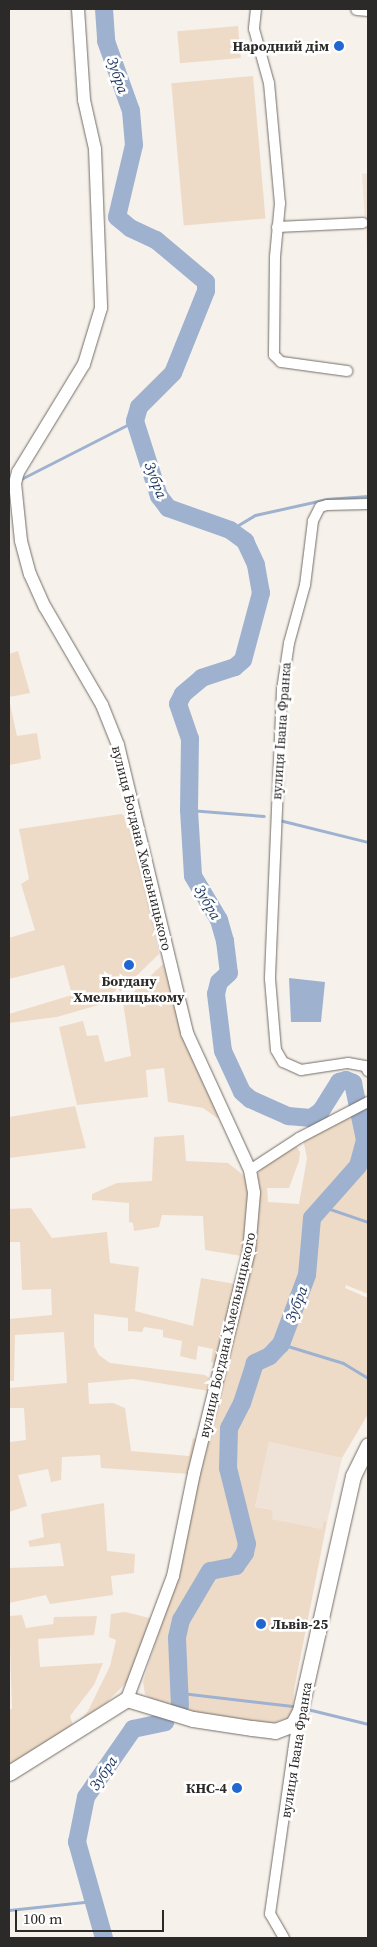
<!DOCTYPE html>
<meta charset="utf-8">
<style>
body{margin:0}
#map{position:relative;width:377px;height:1947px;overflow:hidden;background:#f7f1eb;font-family:"Source Serif 4",serif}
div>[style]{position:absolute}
.built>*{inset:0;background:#efe3d7}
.green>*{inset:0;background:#eedbc7;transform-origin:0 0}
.water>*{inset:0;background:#9eb2d0}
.stream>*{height:3px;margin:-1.5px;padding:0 1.5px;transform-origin:1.5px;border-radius:1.5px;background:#9eb2d0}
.river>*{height:18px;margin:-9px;padding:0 9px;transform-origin:9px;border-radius:9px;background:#9eb2d0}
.roads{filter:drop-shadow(0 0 1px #726d67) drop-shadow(0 0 1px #726d67)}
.minor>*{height:10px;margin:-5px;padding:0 5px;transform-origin:5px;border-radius:5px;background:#fff}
.tertiary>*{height:12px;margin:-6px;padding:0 6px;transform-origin:6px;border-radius:6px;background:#fff}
.secondary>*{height:15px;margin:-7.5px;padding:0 7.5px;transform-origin:7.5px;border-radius:7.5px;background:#fff}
.dots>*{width:14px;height:14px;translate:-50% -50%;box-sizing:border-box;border:2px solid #fff;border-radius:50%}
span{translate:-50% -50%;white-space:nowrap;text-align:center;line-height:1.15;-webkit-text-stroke:5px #fff;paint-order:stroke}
.poi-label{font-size:14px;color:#2c2a28;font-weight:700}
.right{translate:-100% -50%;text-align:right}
.left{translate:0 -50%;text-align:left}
.street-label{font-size:14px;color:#2c2a28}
.water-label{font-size:15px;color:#1b345d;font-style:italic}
.frame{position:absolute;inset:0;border:10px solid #2c2a28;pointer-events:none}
.scale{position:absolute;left:15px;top:1910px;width:149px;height:22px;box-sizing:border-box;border:2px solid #2c2a28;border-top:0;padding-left:6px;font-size:15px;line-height:18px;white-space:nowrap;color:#2c2a28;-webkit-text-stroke:4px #fff;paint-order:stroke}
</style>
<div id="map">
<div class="built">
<i style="clip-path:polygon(368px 173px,368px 267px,362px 174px)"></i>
<i style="clip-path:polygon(269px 1442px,342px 1458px,327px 1522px,323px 1521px,322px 1529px,271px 1519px,273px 1510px,255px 1507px)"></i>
</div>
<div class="green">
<i style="left:238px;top:26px;width:32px;height:61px;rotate:85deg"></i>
<i style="left:253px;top:76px;width:143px;height:82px;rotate:85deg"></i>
<i style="clip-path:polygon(18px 651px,30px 693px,9px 697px,9px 654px)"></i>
<i style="clip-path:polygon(9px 699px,17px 736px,37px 733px,41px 759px,9px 765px)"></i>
<i style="clip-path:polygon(121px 814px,132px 820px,159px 954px,120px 992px,118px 988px,102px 1004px,57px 1017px,9px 1023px,9px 1014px,72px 995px,64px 965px,9px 979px,9px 938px,35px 930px,21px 884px,29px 879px,19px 829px)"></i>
<i style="clip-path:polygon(163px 964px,220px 1115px,217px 1118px,203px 1108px,168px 1102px,164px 1068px,146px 1070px,148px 1097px,77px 1105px,59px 1027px,83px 1021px,87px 1036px,98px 1035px,105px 1062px,131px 1056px,123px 1002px)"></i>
<i style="clip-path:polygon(368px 1104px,368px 1294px,346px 1285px,345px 1288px,368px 1298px,368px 1414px,342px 1458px,269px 1442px,255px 1507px,273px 1510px,272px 1519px,322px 1529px,323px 1521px,327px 1522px,294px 1690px,293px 1712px,287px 1718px,270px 1724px,206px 1716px,151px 1699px,145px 1694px,143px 1682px,172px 1591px,255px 1250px,256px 1177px,261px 1169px,292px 1146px,296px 1146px,300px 1152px,299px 1161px,289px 1188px,267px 1188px,268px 1202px,299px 1204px,307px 1158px,303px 1139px)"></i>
<i style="clip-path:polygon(75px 1106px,86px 1148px,9px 1158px,9px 1117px)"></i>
<i style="clip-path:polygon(184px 1135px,186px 1161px,228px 1163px,246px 1177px,249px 1188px,242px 1256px,205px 1250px,203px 1216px,162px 1215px,159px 1227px,134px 1231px,133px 1223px,129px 1222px,129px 1203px,92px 1200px,92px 1194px,117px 1183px,152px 1181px,154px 1137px)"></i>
<i style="clip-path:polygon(31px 1208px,52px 1238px,107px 1232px,110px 1263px,139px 1267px,135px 1311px,193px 1326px,201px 1278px,235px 1284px,217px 1363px,211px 1362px,213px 1349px,198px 1346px,196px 1360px,180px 1356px,182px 1341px,163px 1337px,163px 1330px,144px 1327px,142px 1332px,128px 1331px,128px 1318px,94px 1314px,94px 1346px,99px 1355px,110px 1363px,205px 1375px,211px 1379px,209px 1391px,133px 1379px,88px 1383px,89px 1404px,113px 1403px,125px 1408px,131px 1451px,189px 1456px,193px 1438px,197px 1439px,189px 1474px,101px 1468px,100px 1455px,62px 1457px,61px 1480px,51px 1482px,48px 1469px,18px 1475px,27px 1506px,9px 1512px,9px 1442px,26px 1440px,24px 1408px,9px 1408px,9px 1388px,67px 1383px,64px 1332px,15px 1335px,14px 1381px,9px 1381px,9px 1319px,52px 1315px,51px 1289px,22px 1290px,20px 1242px,9px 1242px,9px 1209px)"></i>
<i style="clip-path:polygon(104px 1503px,107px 1551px,135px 1554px,134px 1573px,111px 1576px,113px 1595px,50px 1604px,46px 1595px,9px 1603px,9px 1568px,64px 1566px,60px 1543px,30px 1547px,28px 1541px,44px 1537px,41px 1514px)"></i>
<i style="clip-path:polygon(125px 1612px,154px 1619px,132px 1677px,106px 1703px,80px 1720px,88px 1711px,110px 1666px,116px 1640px,109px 1637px,111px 1614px)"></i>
<i style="clip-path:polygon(22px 1615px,26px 1628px,53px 1624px,54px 1617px,97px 1616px,94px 1635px,38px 1639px,40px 1667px,103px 1663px,94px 1685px,70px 1716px,73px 1725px,9px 1767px,9px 1709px,12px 1709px,9px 1616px)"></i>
</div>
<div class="water">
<i style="clip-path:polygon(289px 978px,325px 982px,321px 1022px,291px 1022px)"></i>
</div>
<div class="stream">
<i style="left:19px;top:480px;width:130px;rotate:-27deg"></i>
<i style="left:230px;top:530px;width:29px;rotate:-31deg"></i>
<i style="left:255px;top:515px;width:74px;rotate:-12.5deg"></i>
<i style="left:327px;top:499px;width:41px;rotate:-4.2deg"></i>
<i style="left:189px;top:810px;width:75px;rotate:4.6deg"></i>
<i style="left:279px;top:820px;width:92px;rotate:13.9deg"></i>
<i style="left:321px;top:1206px;width:50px;rotate:18.8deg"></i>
<i style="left:281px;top:1344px;width:65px;rotate:17deg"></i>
<i style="left:343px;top:1363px;width:29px;rotate:31deg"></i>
<i style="left:181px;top:1693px;width:112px;rotate:6.7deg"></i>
<i style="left:307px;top:1709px;width:63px;rotate:13.8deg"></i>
<i style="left:9px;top:1910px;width:85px;rotate:-6deg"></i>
</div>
<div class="river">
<i style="left:104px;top:9px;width:32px;rotate:86deg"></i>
<i style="left:106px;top:41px;width:74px;rotate:70.3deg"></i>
<i style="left:131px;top:111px;width:34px;rotate:85deg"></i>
<i style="left:134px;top:145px;width:74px;rotate:103.3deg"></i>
<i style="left:117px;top:217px;width:17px;rotate:40deg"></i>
<i style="left:130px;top:228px;width:29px;rotate:25deg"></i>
<i style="left:156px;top:240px;width:65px;rotate:40deg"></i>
<i style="left:206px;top:282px;width:9px;rotate:90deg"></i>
<i style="left:206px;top:291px;width:88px;rotate:111.9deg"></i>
<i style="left:173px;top:373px;width:48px;rotate:135deg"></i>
<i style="left:139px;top:407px;width:15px;rotate:106deg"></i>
<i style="left:135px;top:421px;width:79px;rotate:72.3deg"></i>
<i style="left:159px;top:496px;width:15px;rotate:53deg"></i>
<i style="left:168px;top:508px;width:66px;rotate:19.5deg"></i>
<i style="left:230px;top:530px;width:19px;rotate:36deg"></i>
<i style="left:245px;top:541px;width:26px;rotate:65deg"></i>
<i style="left:256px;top:565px;width:28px;rotate:80deg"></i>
<i style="left:261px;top:593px;width:69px;rotate:105deg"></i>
<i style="left:243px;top:660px;width:11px;rotate:139deg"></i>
<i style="left:235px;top:667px;width:35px;rotate:162deg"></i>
<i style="left:202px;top:678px;width:25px;rotate:140deg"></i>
<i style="left:183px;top:694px;width:11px;rotate:117deg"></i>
<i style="left:178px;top:704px;width:37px;rotate:71deg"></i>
<i style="left:190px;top:739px;width:71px;rotate:90.8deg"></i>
<i style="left:189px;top:810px;width:66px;rotate:86.5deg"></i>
<i style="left:193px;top:876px;width:51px;rotate:59.4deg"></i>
<i style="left:219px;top:920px;width:22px;rotate:74deg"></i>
<i style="left:225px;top:941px;width:32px;rotate:83deg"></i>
<i style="left:229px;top:973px;width:13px;rotate:138deg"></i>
<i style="left:219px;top:982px;width:12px;rotate:104deg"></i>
<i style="left:216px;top:994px;width:57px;rotate:83deg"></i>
<i style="left:223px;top:1051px;width:45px;rotate:65.1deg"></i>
<i style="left:242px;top:1092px;width:11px;rotate:41deg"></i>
<i style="left:250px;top:1099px;width:42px;rotate:24.1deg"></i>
<i style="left:288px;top:1116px;width:23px;rotate:5deg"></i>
<i style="left:311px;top:1118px;width:12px;rotate:-35deg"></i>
<i style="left:321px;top:1111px;width:34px;rotate:-58deg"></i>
<i style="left:339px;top:1082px;width:7px;rotate:-16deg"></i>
<i style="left:346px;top:1080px;width:8px;rotate:23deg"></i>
<i style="left:353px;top:1083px;width:58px;rotate:78.1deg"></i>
<i style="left:365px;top:1140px;width:27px;rotate:105deg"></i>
<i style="left:358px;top:1166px;width:69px;rotate:131.5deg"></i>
<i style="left:312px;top:1218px;width:57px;rotate:95deg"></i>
<i style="left:307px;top:1275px;width:74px;rotate:110.6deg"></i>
<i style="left:281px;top:1344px;width:16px;rotate:133deg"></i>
<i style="left:270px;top:1356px;width:17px;rotate:155deg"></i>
<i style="left:255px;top:1363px;width:42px;rotate:108deg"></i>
<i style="left:242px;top:1403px;width:28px;rotate:117deg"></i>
<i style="left:229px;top:1428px;width:40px;rotate:91.4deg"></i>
<i style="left:228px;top:1468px;width:78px;rotate:76deg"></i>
<i style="left:247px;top:1544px;width:9px;rotate:103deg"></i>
<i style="left:245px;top:1553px;width:16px;rotate:125deg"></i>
<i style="left:236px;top:1566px;width:26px;rotate:169deg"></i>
<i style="left:210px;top:1571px;width:57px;rotate:120.6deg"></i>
<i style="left:181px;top:1620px;width:18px;rotate:103deg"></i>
<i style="left:177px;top:1638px;width:68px;rotate:87.5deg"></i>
<i style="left:104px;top:1938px;width:100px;rotate:-105.7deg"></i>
<i style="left:77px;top:1842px;width:46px;rotate:-78.7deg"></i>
<i style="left:86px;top:1797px;width:83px;rotate:-55.3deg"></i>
<i style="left:133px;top:1729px;width:33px;rotate:-12deg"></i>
</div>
<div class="roads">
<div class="minor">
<i style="left:256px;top:9px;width:20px;rotate:96deg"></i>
<i style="left:254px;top:29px;width:56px;rotate:74.5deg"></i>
<i style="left:269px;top:83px;width:121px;rotate:84.8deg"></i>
<i style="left:280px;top:203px;width:54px;rotate:95.3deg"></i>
<i style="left:275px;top:257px;width:98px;rotate:90.6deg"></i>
<i style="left:274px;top:355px;width:10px;rotate:45deg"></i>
<i style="left:281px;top:362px;width:67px;rotate:7.8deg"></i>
<i style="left:277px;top:227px;width:86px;rotate:-2.7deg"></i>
<i style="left:368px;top:504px;width:41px;rotate:178.6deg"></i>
<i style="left:327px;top:505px;width:7px;rotate:164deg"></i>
<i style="left:320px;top:507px;width:16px;rotate:117deg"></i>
<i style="left:313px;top:521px;width:64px;rotate:97.1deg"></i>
<i style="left:305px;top:585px;width:60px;rotate:105.4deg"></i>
<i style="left:289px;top:643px;width:48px;rotate:98.5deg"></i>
<i style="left:282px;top:690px;width:289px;rotate:92.4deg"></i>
<i style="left:270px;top:979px;width:71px;rotate:85.2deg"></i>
<i style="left:276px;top:1050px;width:14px;rotate:60deg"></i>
<i style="left:283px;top:1062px;width:20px;rotate:24deg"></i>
<i style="left:301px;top:1070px;width:48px;rotate:-8.5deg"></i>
<i style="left:348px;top:1063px;width:17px;rotate:10deg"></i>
<i style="left:365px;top:1066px;width:6px;rotate:59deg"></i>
<i style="left:250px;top:1170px;width:59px;rotate:-33.1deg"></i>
<i style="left:299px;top:1138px;width:78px;rotate:-27.6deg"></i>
<i style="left:284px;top:1938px;width:28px;rotate:-120deg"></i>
<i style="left:270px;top:1914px;width:199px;rotate:-81.9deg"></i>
</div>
<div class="tertiary">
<i style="left:78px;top:9px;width:91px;rotate:86.2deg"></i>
<i style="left:84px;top:100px;width:50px;rotate:77.3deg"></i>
<i style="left:95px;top:149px;width:159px;rotate:87.8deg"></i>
<i style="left:101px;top:308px;width:59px;rotate:106.9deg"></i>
<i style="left:84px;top:364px;width:127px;rotate:121.4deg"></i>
<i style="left:18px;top:472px;width:11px;rotate:105deg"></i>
<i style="left:15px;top:483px;width:58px;rotate:84.1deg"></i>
<i style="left:21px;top:541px;width:34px;rotate:75deg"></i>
<i style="left:30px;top:574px;width:36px;rotate:66deg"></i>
<i style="left:45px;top:607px;width:113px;rotate:59.8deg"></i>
<i style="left:102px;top:705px;width:43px;rotate:68.2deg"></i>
<i style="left:118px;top:745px;width:296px;rotate:76.5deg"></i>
<i style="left:187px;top:1033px;width:151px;rotate:65.3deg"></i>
<i style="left:250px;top:1170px;width:23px;rotate:80deg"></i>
<i style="left:254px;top:1193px;width:58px;rotate:94.9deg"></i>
<i style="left:249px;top:1251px;width:229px;rotate:103.9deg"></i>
<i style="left:194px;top:1473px;width:105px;rotate:101.5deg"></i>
<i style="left:173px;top:1576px;width:131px;rotate:110.5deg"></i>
<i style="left:357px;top:9px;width:11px;rotate:5deg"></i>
</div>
<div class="secondary">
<i style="left:9px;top:1773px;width:139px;rotate:-32.1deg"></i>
<i style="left:127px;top:1699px;width:69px;rotate:16.9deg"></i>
<i style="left:193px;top:1719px;width:60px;rotate:8.7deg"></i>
<i style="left:252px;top:1728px;width:23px;rotate:7deg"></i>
<i style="left:275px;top:1731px;width:19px;rotate:-21deg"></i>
<i style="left:293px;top:1724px;width:15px;rotate:-62deg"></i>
<i style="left:300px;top:1711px;width:241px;rotate:-77.3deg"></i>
<i style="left:353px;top:1476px;width:34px;rotate:-64deg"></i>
</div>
</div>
<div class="dots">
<i style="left:339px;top:46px;background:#2067d2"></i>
<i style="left:129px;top:965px;background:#2067d2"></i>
<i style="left:261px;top:1624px;background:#2067d2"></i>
<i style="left:237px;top:1788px;background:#2067d2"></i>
</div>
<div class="poi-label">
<span class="right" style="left:329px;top:46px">Народний дім</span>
<span style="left:129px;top:989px">Богдану<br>Хмельницькому</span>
<span class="left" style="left:271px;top:1624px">Львів-25</span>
<span class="right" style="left:227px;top:1788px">КНС-4</span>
</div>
<div class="street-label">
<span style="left:281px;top:731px;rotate:-86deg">вулиця Івана Франка</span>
<span style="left:142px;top:848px;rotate:76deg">вулиця Богдана Хмельницького</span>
<span style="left:227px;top:1335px;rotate:-77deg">вулиця Богдана Хмельницького</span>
<span style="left:296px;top:1750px;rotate:-81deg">вулиця Івана Франка</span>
</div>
<div class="water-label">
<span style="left:118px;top:75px;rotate:71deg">Зубра</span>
<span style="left:156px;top:480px;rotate:69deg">Зубра</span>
<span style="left:208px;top:902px;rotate:60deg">Зубра</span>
<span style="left:296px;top:1304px;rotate:-69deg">Зубра</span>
<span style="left:103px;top:1773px;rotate:-56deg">Зубра</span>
</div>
<div class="frame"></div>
<div class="scale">100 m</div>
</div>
